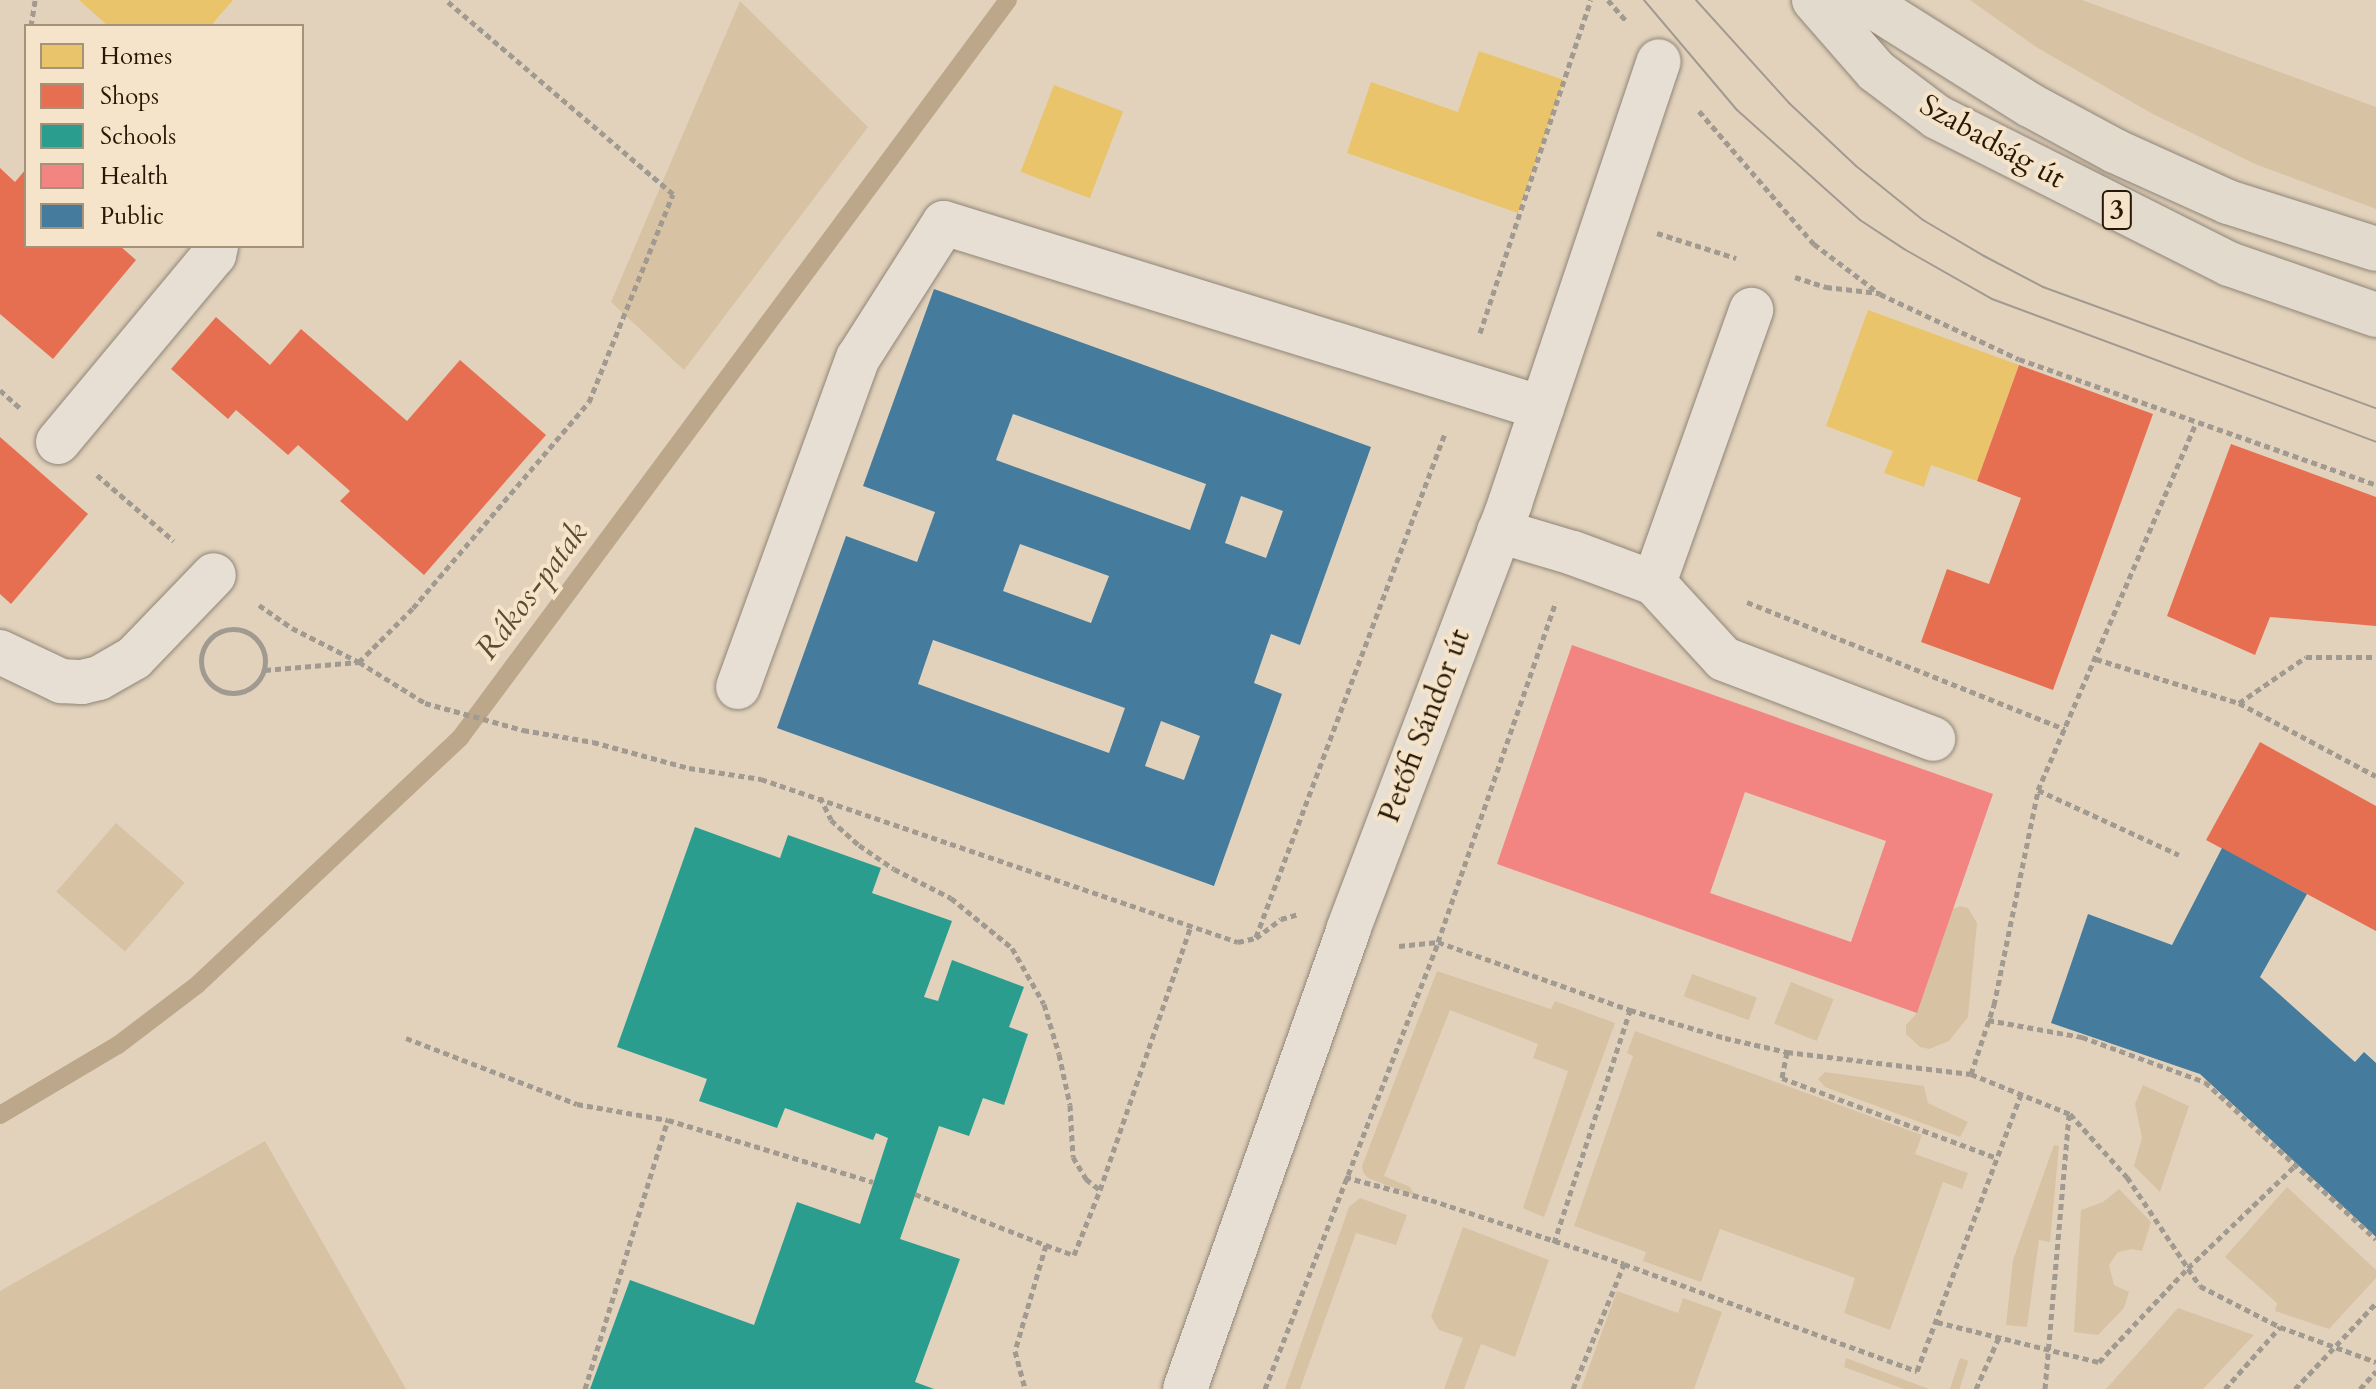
<!DOCTYPE html>
<meta charset="utf-8">
<style>
body{margin:0}
#map{position:relative;width:2376px;height:1389px;overflow:hidden;background:#e2d2bc;font-family:Cardo,serif}
div>[style]{position:absolute}
.green>*{inset:0;background:#d8c2a4;transform-origin:0 0}
.homes>*{inset:0;background:#e9c46a;transform-origin:0 0}
.shops>*{inset:0;background:#e76f51}
.schools>*{inset:0;background:#2a9d8f}
.health>*{inset:0;background:#f28482}
.public>*{inset:0;background:#457b9d}
.stream>*{height:18px;margin:-9px;padding:0 9px;transform-origin:9px;border-radius:9px;background:#bca78a}
.path>*{height:5px;margin-top:-2.5px;transform-origin:0;background:repeating-linear-gradient(90deg,#a19a90 0 6px,transparent 0 10px)}
.path>.ring{margin:-2.5px;padding:0;box-sizing:content-box;background:none;border:5px solid #a19a90;border-radius:50%}
.roads{filter:drop-shadow(0 0 2px #908576) drop-shadow(0 0 2px #908576)}
.minor>*{height:44px;margin:-22px;padding:0 22px;transform-origin:22px;border-radius:22px;background:#e7dfd4}
.major>*{height:44px;margin:-22px;padding:0 22px;transform-origin:22px;border-radius:22px;background:#e2dacd}
.tram>*{height:2px;margin:-1px;padding:0 1px;transform-origin:1px;border-radius:1px;background:#a19a90}
span{translate:-50% -50%;white-space:nowrap;text-align:center;line-height:1.15;-webkit-text-stroke:8px #f6e4ca;paint-order:stroke}
.shield-label span{padding:2px 6px;background:#f6e4ca;border:2px solid;border-radius:6px;-webkit-text-stroke-width:0}
.shield-label{font-size:28px;color:#271905;font-weight:700}
.street-label{font-size:30px;color:#271905}
.water-label{font-size:32px;color:#5c4b31;font-style:italic}
.legend{position:absolute;left:24px;top:24px;width:280px;height:224px;box-sizing:border-box;background:#f6e4ca;border:2px solid #a3937b;margin:0;padding:10px 14px;list-style:none;font-size:24px;color:#271905}
.legend li{display:flex;align-items:center;gap:16px;height:40px}
.legend b{width:40px;border:2px solid #a3937b}
</style>
<div id="map">
<div class="green">
<i style="clip-path:polygon(1970px 0,2082px 0,2376px 107px,2376px 209px,2255px 164px,2151px 113px,2036px 47px)"></i>
<i style="clip-path:polygon(740px 1px,868px 127px,684px 370px,611px 302px)"></i>
<i style="left:116px;top:823px;width:91px;height:91px;rotate:41deg"></i>
<i style="clip-path:polygon(1960px 906px,1968px 908px,1977px 923px,1968px 1017px,1949px 1041px,1929px 1049px,1920px 1047px,1906px 1034px,1906px 1025px,1917px 1013px,1953px 909px)"></i>
<i style="clip-path:polygon(1437px 971px,1551px 1009px,1555px 1001px,1615px 1023px,1544px 1217px,1523px 1208px,1568px 1071px,1533px 1058px,1538px 1044px,1450px 1010px,1384px 1176px,1410px 1187px,1415px 1196px,1368px 1178px,1363px 1172px,1362px 1166px)"></i>
<i style="left:1692px;top:974px;width:69px;height:24px;rotate:20deg"></i>
<i style="left:1791px;top:982px;width:46px;height:45px;rotate:22deg"></i>
<i style="clip-path:polygon(1635px 1031px,1922px 1135px,1915px 1154px,1968px 1173px,1962px 1189px,1943px 1182px,1890px 1330px,1844px 1313px,1855px 1278px,1720px 1229px,1701px 1282px,1643px 1261px,1646px 1252px,1574px 1226px,1633px 1056px,1627px 1053px)"></i>
<i style="clip-path:polygon(1825px 1072px,1924px 1086px,1928px 1103px,1968px 1122px,1960px 1137px,1825px 1087px,1818px 1079px)"></i>
<i style="clip-path:polygon(2143px 1085px,2189px 1106px,2160px 1192px,2134px 1166px,2142px 1138px,2135px 1104px)"></i>
<i style="clip-path:polygon(265px 1141px,406px 1389px,0 1389px,0 1291px)"></i>
<i style="clip-path:polygon(2054px 1145px,2059px 1146px,2050px 1242px,2039px 1240px,2027px 1327px,2006px 1325px,2013px 1260px)"></i>
<i style="clip-path:polygon(2287px 1187px,2376px 1270px,2376px 1278px,2329px 1329px,2275px 1311px,2277px 1303px,2225px 1257px)"></i>
<i style="clip-path:polygon(2119px 1189px,2151px 1222px,2142px 1251px,2132px 1249px,2118px 1252px,2109px 1265px,2114px 1285px,2129px 1292px,2124px 1308px,2098px 1335px,2074px 1332px,2081px 1210px,2103px 1202px)"></i>
<i style="clip-path:polygon(1360px 1198px,1407px 1215px,1396px 1245px,1356px 1233px,1300px 1389px,1285px 1389px,1349px 1207px)"></i>
<i style="clip-path:polygon(1463px 1227px,1549px 1260px,1515px 1357px,1481px 1344px,1464px 1389px,1444px 1389px,1463px 1338px,1439px 1330px,1431px 1317px)"></i>
<i style="clip-path:polygon(1617px 1291px,1678px 1313px,1683px 1298px,1722px 1312px,1694px 1389px,1581px 1389px)"></i>
<i style="clip-path:polygon(2178px 1308px,2254px 1335px,2203px 1389px,2106px 1389px)"></i>
<i style="clip-path:polygon(1846px 1358px,1929px 1389px,1904px 1389px,1844px 1367px)"></i>
<i style="left:1960px;top:1358px;width:9px;height:33px;rotate:18deg"></i>
</div>
<div class="homes">
<i style="clip-path:polygon(79px 0,233px 0,213px 23px,217px 26px,108px 26px)"></i>
<i style="clip-path:polygon(1479px 51px,1564px 80px,1518px 213px,1347px 153px,1371px 82px,1458px 112px)"></i>
<i style="left:1054px;top:85px;width:74px;height:93px;rotate:21deg"></i>
<i style="clip-path:polygon(1868px 310px,2019px 365px,1977px 481px,1931px 465px,1924px 487px,1884px 473px,1893px 451px,1826px 426px)"></i>
</div>
<div class="shops">
<i style="clip-path:polygon(0 168px,15px 182px,26px 169px,26px 246px,120px 246px,136px 260px,53px 359px,0 314px)"></i>
<i style="clip-path:polygon(216px 317px,270px 365px,301px 329px,407px 421px,460px 360px,546px 435px,424px 575px,340px 501px,350px 491px,298px 445px,288px 455px,236px 410px,228px 419px,171px 369px)"></i>
<i style="clip-path:polygon(2019px 365px,2153px 414px,2053px 690px,1921px 642px,1947px 569px,1989px 584px,2021px 498px,1977px 481px)"></i>
<i style="clip-path:polygon(0 437px,88px 514px,11px 604px,0 594px)"></i>
<i style="clip-path:polygon(2231px 444px,2376px 497px,2376px 626px,2270px 617px,2255px 655px,2167px 616px)"></i>
<i style="clip-path:polygon(2260px 742px,2376px 806px,2376px 931px,2206px 840px)"></i>
</div>
<div class="schools">
<i style="clip-path:polygon(695px 827px,780px 858px,788px 835px,881px 868px,872px 893px,952px 921px,924px 997px,938px 1001px,952px 960px,1024px 987px,1009px 1027px,1028px 1034px,1004px 1105px,983px 1098px,969px 1136px,939px 1126px,900px 1239px,960px 1259px,915px 1382px,934px 1389px,590px 1389px,630px 1280px,754px 1325px,797px 1202px,860px 1224px,888px 1138px,876px 1133px,873px 1140px,785px 1108px,777px 1128px,699px 1101px,707px 1079px,617px 1047px)"></i>
</div>
<div class="health">
<i style="clip-path:polygon(evenodd,1572px 645px,1993px 794px,1917px 1013px,1497px 864px,1572px 645px,1745px 792px,1886px 841px,1851px 942px,1710px 893px,1745px 792px)"></i>
</div>
<div class="public">
<i style="clip-path:polygon(evenodd,934px 289px,1371px 447px,1300px 645px,1271px 634px,1254px 683px,1282px 694px,1214px 886px,777px 728px,846px 536px,917px 562px,935px 512px,863px 486px,934px 289px,1013px 414px,1206px 484px,1190px 530px,996px 460px,1013px 414px,934px 289px,1241px 496px,1283px 511px,1266px 558px,1225px 543px,1241px 496px,934px 289px,1020px 544px,1109px 576px,1091px 623px,1003px 591px,1020px 544px,934px 289px,933px 640px,1125px 708px,1109px 753px,918px 684px,933px 640px,934px 289px,1161px 721px,1200px 736px,1184px 780px,1145px 766px,1161px 721px)"></i>
<i style="clip-path:polygon(2222px 848px,2307px 894px,2260px 977px,2355px 1062px,2364px 1052px,2376px 1063px,2376px 1237px,2200px 1074px,2051px 1023px,2088px 914px,2172px 945px)"></i>
</div>
<div class="stream">
<i style="left:0;top:1115px;width:137px;rotate:-30.7deg"></i>
<i style="left:118px;top:1045px;width:99px;rotate:-37.2deg"></i>
<i style="left:197px;top:985px;width:361px;rotate:-43.2deg"></i>
<i style="left:460px;top:738px;width:919px;rotate:-53.4deg"></i>
</div>
<div class="path">
<i style="left:1608px;top:0;width:29px;rotate:49deg"></i>
<i style="left:31px;top:26px;width:26px;rotate:-81deg"></i>
<i style="left:1699px;top:111px;width:176px;rotate:49.2deg"></i>
<i style="left:1814px;top:244px;width:83px;rotate:37.1deg"></i>
<i style="left:1880px;top:294px;width:153px;rotate:25.1deg"></i>
<i style="left:2019px;top:359px;width:379px;rotate:19.4deg"></i>
<i style="left:1657px;top:233px;width:83px;rotate:17.6deg"></i>
<i style="left:1795px;top:277px;width:33px;rotate:18deg"></i>
<i style="left:1826px;top:287px;width:53px;rotate:6.5deg"></i>
<i style="left:1480px;top:333px;width:351px;rotate:-71.6deg"></i>
<i style="left:0;top:390px;width:27px;rotate:42deg"></i>
<i style="left:97px;top:475px;width:101px;rotate:40.6deg"></i>
<i style="left:1747px;top:602px;width:342px;rotate:21.8deg"></i>
<i style="left:259px;top:605px;width:40px;rotate:34.9deg"></i>
<i style="left:292px;top:628px;width:75px;rotate:26.9deg"></i>
<i style="left:359px;top:662px;width:78px;rotate:31.8deg"></i>
<i style="left:425px;top:703px;width:102px;rotate:15.4deg"></i>
<i style="left:523px;top:730px;width:71px;rotate:9.7deg"></i>
<i style="left:593px;top:742px;width:99px;rotate:15.2deg"></i>
<i style="left:689px;top:768px;width:73px;rotate:8.7deg"></i>
<i style="left:761px;top:779px;width:504px;rotate:18.87deg"></i>
<i style="left:1238px;top:942px;width:18px;rotate:-13deg"></i>
<i style="left:1256px;top:938px;width:31px;rotate:-37deg"></i>
<i style="left:1281px;top:919px;width:18px;rotate:-16deg"></i>
<i class="ring" style="left:201px;top:629px;width:59px;height:59px"></i>
<i style="left:2096px;top:659px;width:150px;rotate:17.1deg"></i>
<i style="left:2239px;top:703px;width:81px;rotate:-34.5deg"></i>
<i style="left:2306px;top:657px;width:70px"></i>
<i style="left:265px;top:670px;width:94px;rotate:-4.9deg"></i>
<i style="left:359px;top:662px;width:76px;rotate:-45deg"></i>
<i style="left:413px;top:608px;width:271px;rotate:-49.5deg"></i>
<i style="left:589px;top:402px;width:224px;rotate:-68deg"></i>
<i style="left:673px;top:194px;width:299px;rotate:-139.5deg"></i>
<i style="left:2239px;top:703px;width:155px;rotate:28.1deg"></i>
<i style="left:2038px;top:790px;width:155px;rotate:24.7deg"></i>
<i style="left:820px;top:797px;width:25px;rotate:64deg"></i>
<i style="left:831px;top:820px;width:38px;rotate:42deg"></i>
<i style="left:859px;top:845px;width:42px;rotate:34.4deg"></i>
<i style="left:894px;top:869px;width:64px;rotate:27deg"></i>
<i style="left:951px;top:898px;width:79px;rotate:39.3deg"></i>
<i style="left:1012px;top:948px;width:64px;rotate:60.3deg"></i>
<i style="left:1044px;top:1004px;width:52px;rotate:73.3deg"></i>
<i style="left:1059px;top:1054px;width:52px;rotate:77.8deg"></i>
<i style="left:1070px;top:1105px;width:52px;rotate:86.7deg"></i>
<i style="left:1073px;top:1157px;width:26px;rotate:59deg"></i>
<i style="left:1086px;top:1179px;width:18px;rotate:38deg"></i>
<i style="left:1256px;top:937px;width:538px;rotate:-69.44deg"></i>
<i style="left:1399px;top:946px;width:39px;rotate:-6deg"></i>
<i style="left:1438px;top:942px;width:204px;rotate:19.5deg"></i>
<i style="left:1630px;top:1010px;width:99px;rotate:16.4deg"></i>
<i style="left:1725px;top:1038px;width:64px;rotate:12.7deg"></i>
<i style="left:1787px;top:1052px;width:185px;rotate:6.8deg"></i>
<i style="left:1971px;top:1074px;width:107px;rotate:22deg"></i>
<i style="left:2070px;top:1114px;width:85px;rotate:47.9deg"></i>
<i style="left:2127px;top:1177px;width:131px;rotate:56.2deg"></i>
<i style="left:2200px;top:1286px;width:90px;rotate:27.1deg"></i>
<i style="left:2280px;top:1327px;width:102px;rotate:20deg"></i>
<i style="left:1988px;top:1020px;width:96px;rotate:10.3deg"></i>
<i style="left:2082px;top:1037px;width:131px;rotate:20.1deg"></i>
<i style="left:2205px;top:1082px;width:232px;rotate:42.6deg"></i>
<i style="left:406px;top:1038px;width:183px;rotate:21.1deg"></i>
<i style="left:577px;top:1104px;width:92px;rotate:10deg"></i>
<i style="left:1787px;top:1052px;width:26px;rotate:101deg"></i>
<i style="left:1782px;top:1078px;width:229px;rotate:20.4deg"></i>
<i style="left:1971px;top:1074px;width:73px;rotate:-71.6deg"></i>
<i style="left:1994px;top:1005px;width:219px;rotate:-78.4deg"></i>
<i style="left:2038px;top:790px;width:399px;rotate:-66.7deg"></i>
<i style="left:1345px;top:1177px;width:89px;rotate:15deg"></i>
<i style="left:1431px;top:1200px;width:203px;rotate:18.3deg"></i>
<i style="left:1624px;top:1264px;width:312px;rotate:20.1deg"></i>
<i style="left:1917px;top:1371px;width:296px;rotate:-69.4deg"></i>
<i style="left:915px;top:1194px;width:141px;rotate:21.3deg"></i>
<i style="left:1046px;top:1245px;width:110px;rotate:106.3deg"></i>
<i style="left:1015px;top:1351px;width:39px;rotate:75deg"></i>
<i style="left:1554px;top:1243px;width:245px;rotate:-71.9deg"></i>
<i style="left:1046px;top:1245px;width:30px;rotate:20deg"></i>
<i style="left:1074px;top:1255px;width:70px;rotate:-68.2deg"></i>
<i style="left:1100px;top:1190px;width:279px;rotate:-71deg"></i>
<i style="left:1937px;top:1322px;width:167px;rotate:13.9deg"></i>
<i style="left:2099px;top:1362px;width:129px;rotate:-46.6deg"></i>
<i style="left:2188px;top:1268px;width:151px;rotate:-43.7deg"></i>
<i style="left:585px;top:1389px;width:282px;rotate:-72.9deg"></i>
<i style="left:668px;top:1120px;width:214px;rotate:16.8deg"></i>
<i style="left:1265px;top:1389px;width:479px;rotate:-68.8deg"></i>
<i style="left:1438px;top:942px;width:360px;rotate:-70.9deg"></i>
<i style="left:1573px;top:1389px;width:135px;rotate:-67.8deg"></i>
<i style="left:1976px;top:1389px;width:57px;rotate:-66.1deg"></i>
<i style="left:2045px;top:1389px;width:275px;rotate:-85deg"></i>
<i style="left:2225px;top:1389px;width:83px;rotate:-48.4deg"></i>
<i style="left:2295px;top:1389px;width:118px;rotate:-46.7deg"></i>
<i style="left:2360px;top:1389px;width:24px;rotate:-48deg"></i>
</div>
<div class="roads">
<div class="minor">
<i style="left:58px;top:442px;width:244px;rotate:-50.2deg"></i>
<i style="left:214px;top:255px;width:9px;rotate:-77deg"></i>
<i style="left:1499px;top:531px;width:77px;rotate:16.6deg"></i>
<i style="left:1573px;top:553px;width:86px;rotate:20.3deg"></i>
<i style="left:1654px;top:583px;width:103px;rotate:47.4deg"></i>
<i style="left:1724px;top:659px;width:224px;rotate:20.9deg"></i>
<i style="left:1654px;top:583px;width:290px;rotate:-70.4deg"></i>
<i style="left:0;top:652px;width:68px;rotate:25.4deg"></i>
<i style="left:61px;top:681px;width:21px;rotate:3deg"></i>
<i style="left:82px;top:682px;width:17px;rotate:-13deg"></i>
<i style="left:99px;top:678px;width:40px;rotate:-29.7deg"></i>
<i style="left:134px;top:658px;width:115px;rotate:-46.1deg"></i>
<i style="left:738px;top:687px;width:350px;rotate:-70deg"></i>
<i style="left:858px;top:358px;width:160px;rotate:-57.5deg"></i>
<i style="left:944px;top:223px;width:626px;rotate:17.19deg"></i>
<i style="left:1185px;top:1389px;width:487px;rotate:-70.4deg"></i>
<i style="left:1348px;top:930px;width:457px;rotate:-69.2deg"></i>
<i style="left:1510px;top:503px;width:466px;rotate:-71.4deg"></i>
</div>
<div class="major">
<i style="left:1814px;top:0;width:94px;rotate:48.9deg"></i>
<i style="left:1876px;top:71px;width:76px;rotate:37deg"></i>
<i style="left:1937px;top:117px;width:327px;rotate:26.7deg"></i>
<i style="left:2229px;top:264px;width:156px;rotate:19.1deg"></i>
<i style="left:1863px;top:0;width:197px;rotate:32.2deg"></i>
<i style="left:2030px;top:105px;width:97px;rotate:28.4deg"></i>
<i style="left:2115px;top:151px;width:124px;rotate:24.3deg"></i>
<i style="left:2228px;top:202px;width:155px;rotate:17.6deg"></i>
</div>
</div>
<div class="tram">
<i style="left:1644px;top:0;width:144px;rotate:49.8deg"></i>
<i style="left:1737px;top:110px;width:165px;rotate:41.8deg"></i>
<i style="left:1860px;top:220px;width:53px;rotate:33.4deg"></i>
<i style="left:1904px;top:249px;width:101px;rotate:29.6deg"></i>
<i style="left:1992px;top:299px;width:410px;rotate:20.4deg"></i>
<i style="left:1696px;top:0;width:139px;rotate:47.9deg"></i>
<i style="left:1789px;top:103px;width:92px;rotate:43.2deg"></i>
<i style="left:1856px;top:166px;width:86px;rotate:38.9deg"></i>
<i style="left:1923px;top:220px;width:71px;rotate:30.5deg"></i>
<i style="left:1984px;top:256px;width:67px;rotate:27.7deg"></i>
<i style="left:2043px;top:287px;width:354px;rotate:20deg"></i>
</div>
<div class="shield-label">
<span style="left:2117px;top:210px">3</span>
</div>
<div class="street-label">
<span style="left:1992px;top:142px;rotate:29deg">Szabadság út</span>
<span style="left:1425px;top:726px;rotate:-69deg">Petőfi Sándor út</span>
</div>
<div class="water-label">
<span style="left:532px;top:591px;rotate:-53deg">Rákos-patak</span>
</div>
<ul class="legend">
<li><b style="height:22px;background:#e9c46a"></b>Homes</li>
<li><b style="height:22px;background:#e76f51"></b>Shops</li>
<li><b style="height:22px;background:#2a9d8f"></b>Schools</li>
<li><b style="height:22px;background:#f28482"></b>Health</li>
<li><b style="height:22px;background:#457b9d"></b>Public</li>
</ul>
</div>
